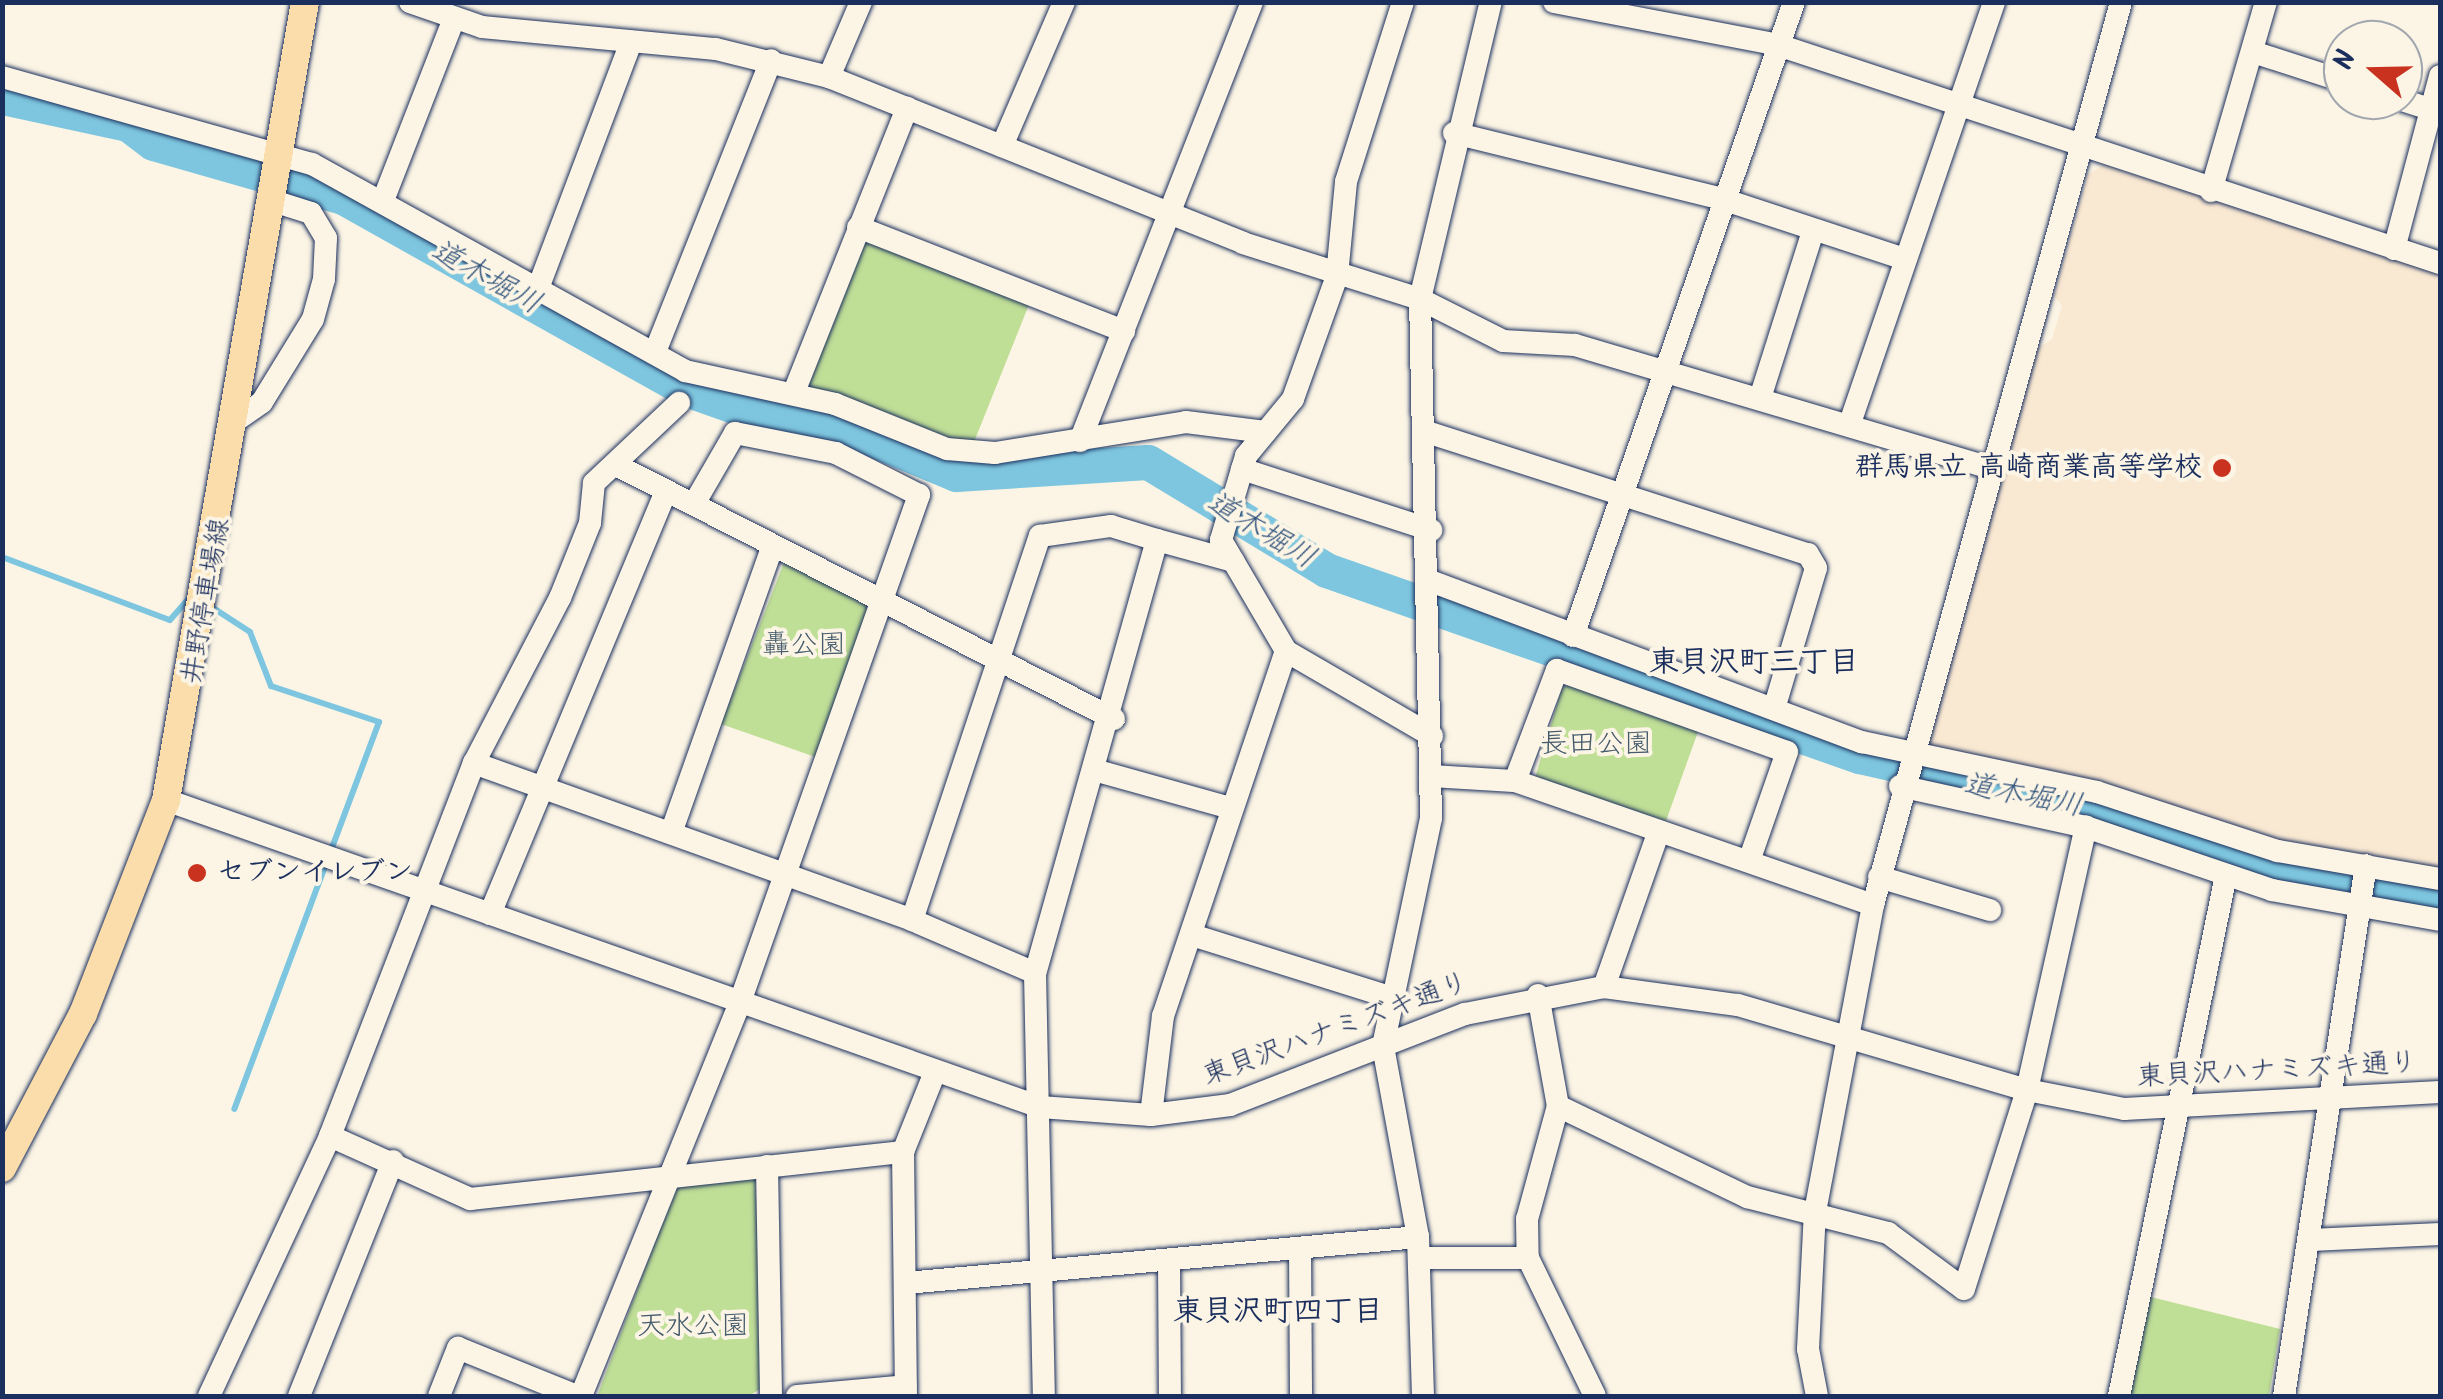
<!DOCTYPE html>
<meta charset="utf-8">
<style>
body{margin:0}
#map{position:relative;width:2443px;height:1399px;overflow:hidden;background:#fcf5e5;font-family:Kalam,"Klee One",sans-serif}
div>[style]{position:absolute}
.built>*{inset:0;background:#fae9d2}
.green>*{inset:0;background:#bfde96}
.stream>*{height:6px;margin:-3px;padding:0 3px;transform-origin:3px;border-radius:3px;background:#7ec6df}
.river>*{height:35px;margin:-17.5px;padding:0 17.5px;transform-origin:17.5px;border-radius:17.5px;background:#7ec6df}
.roads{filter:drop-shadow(0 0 2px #1b2f5e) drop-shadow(0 0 2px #1b2f5e)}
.minor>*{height:22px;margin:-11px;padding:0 11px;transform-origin:11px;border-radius:11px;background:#fcf5e5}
.major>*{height:28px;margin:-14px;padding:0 14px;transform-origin:14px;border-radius:14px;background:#faddab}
.dots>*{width:28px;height:28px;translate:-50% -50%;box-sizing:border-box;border:5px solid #fcf5e5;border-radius:50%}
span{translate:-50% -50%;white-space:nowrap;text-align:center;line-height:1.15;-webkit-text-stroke:8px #fcf5e5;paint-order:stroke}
.poi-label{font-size:28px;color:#1b2f5e;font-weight:700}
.right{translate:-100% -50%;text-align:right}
.left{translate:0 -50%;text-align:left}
.street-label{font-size:28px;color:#1b2f5e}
.park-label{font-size:28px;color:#445b6c}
.water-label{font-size:30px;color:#34557e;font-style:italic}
.neighbourhood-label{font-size:30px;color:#1b2f5e;font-weight:700}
.frame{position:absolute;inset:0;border:5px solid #1b2f5e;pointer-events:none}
.north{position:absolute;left:2323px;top:20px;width:100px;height:100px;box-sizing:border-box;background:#fcf5e5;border:2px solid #a2a6af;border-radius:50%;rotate:290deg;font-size:28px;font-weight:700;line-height:40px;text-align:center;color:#1b2f5e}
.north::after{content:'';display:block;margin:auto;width:35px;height:45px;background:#c8321e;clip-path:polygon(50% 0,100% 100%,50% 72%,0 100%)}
</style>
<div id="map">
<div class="built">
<i style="clip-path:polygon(2104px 165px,2440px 271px,2440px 874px,2278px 844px,1933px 748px,1927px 738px,2038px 348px,2052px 339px,2062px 306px,2054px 296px,2088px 174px)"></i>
</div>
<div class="green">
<i style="clip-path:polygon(870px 240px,1030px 302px,974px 442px,949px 444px,808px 388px,860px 243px)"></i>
<i style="clip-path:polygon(785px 560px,869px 604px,821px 759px,721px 724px)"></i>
<i style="clip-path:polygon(1572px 683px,1699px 729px,1666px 821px,1535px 778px,1562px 688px)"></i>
<i style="clip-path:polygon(755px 1175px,763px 1387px,749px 1396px,598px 1394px,677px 1184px)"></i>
<i style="clip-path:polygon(2147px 1296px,2280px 1329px,2269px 1396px,2127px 1396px)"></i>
</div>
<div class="stream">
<i style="left:2px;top:557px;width:179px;rotate:20.6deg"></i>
<i style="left:170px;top:620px;width:33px;rotate:-49deg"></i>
<i style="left:207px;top:604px;width:51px;rotate:33.1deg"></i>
<i style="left:250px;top:632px;width:58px;rotate:68.7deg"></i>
<i style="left:271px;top:686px;width:114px;rotate:18.4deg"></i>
<i style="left:379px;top:722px;width:413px;rotate:110.5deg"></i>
</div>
<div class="river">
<i style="left:2px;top:97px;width:129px;rotate:12.1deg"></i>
<i style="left:128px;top:124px;width:31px;rotate:37deg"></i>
<i style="left:153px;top:143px;width:198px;rotate:15.9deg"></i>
<i style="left:343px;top:197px;width:390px;rotate:29.3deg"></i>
<i style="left:683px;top:388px;width:57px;rotate:19.4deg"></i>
<i style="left:737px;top:407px;width:103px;rotate:10.1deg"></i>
<i style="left:838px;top:425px;width:128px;rotate:22.6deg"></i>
<i style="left:956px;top:474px;width:192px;rotate:-3.6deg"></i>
<i style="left:1148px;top:462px;width:208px;rotate:31.2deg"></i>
<i style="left:1326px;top:570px;width:565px;rotate:19.24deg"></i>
<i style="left:1859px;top:756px;width:240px;rotate:12.8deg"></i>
<i style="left:2093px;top:809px;width:259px;rotate:17.5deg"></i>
<i style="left:2340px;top:887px;width:102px;rotate:10.2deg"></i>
</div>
<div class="roads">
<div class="minor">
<i style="left:410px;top:2px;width:76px;rotate:19.1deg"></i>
<i style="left:482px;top:27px;width:235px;rotate:5.4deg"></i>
<i style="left:716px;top:49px;width:116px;rotate:13.9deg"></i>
<i style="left:829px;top:77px;width:446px;rotate:21.8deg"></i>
<i style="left:1243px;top:243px;width:186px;rotate:17.6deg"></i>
<i style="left:1420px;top:299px;width:93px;rotate:26.8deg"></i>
<i style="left:1503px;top:341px;width:72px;rotate:3.2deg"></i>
<i style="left:1575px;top:345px;width:431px;rotate:16.5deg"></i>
<i style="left:1403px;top:2px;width:189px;rotate:107.6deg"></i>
<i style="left:1346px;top:182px;width:94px;rotate:95.5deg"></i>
<i style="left:1337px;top:276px;width:131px;rotate:109.7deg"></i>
<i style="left:1293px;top:399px;width:74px;rotate:129.5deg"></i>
<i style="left:1246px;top:456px;width:88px;rotate:106.6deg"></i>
<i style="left:1221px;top:540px;width:129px;rotate:59.6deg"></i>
<i style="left:1286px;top:651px;width:169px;rotate:30.2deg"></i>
<i style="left:1554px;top:2px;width:225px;rotate:10.8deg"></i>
<i style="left:1775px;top:44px;width:700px;rotate:18.23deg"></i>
<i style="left:2253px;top:52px;width:95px;rotate:17.9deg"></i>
<i style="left:2px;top:77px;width:322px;rotate:15.7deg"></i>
<i style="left:312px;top:164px;width:427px;rotate:29deg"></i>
<i style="left:685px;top:371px;width:154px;rotate:12.4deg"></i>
<i style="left:835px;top:404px;width:121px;rotate:21.9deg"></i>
<i style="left:947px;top:449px;width:48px;rotate:4.8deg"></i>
<i style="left:995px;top:453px;width:193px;rotate:-9.2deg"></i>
<i style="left:1186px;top:422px;width:80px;rotate:7.2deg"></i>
<i style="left:829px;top:77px;width:82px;rotate:-66.9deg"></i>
<i style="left:2402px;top:100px;width:32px;rotate:18deg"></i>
<i style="left:1454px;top:133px;width:273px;rotate:13.8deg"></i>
<i style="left:1719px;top:198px;width:196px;rotate:18.2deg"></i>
<i style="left:1002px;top:146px;width:157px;rotate:-66.7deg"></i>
<i style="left:2211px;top:191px;width:197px;rotate:-73.8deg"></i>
<i style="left:384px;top:198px;width:193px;rotate:-68.7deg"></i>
<i style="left:858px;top:227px;width:286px;rotate:21.4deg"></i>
<i style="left:2394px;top:249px;width:179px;rotate:-75.1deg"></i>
<i style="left:540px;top:283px;width:258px;rotate:-69.3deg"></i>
<i style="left:655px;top:352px;width:314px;rotate:-68.3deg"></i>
<i style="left:794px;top:392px;width:306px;rotate:-68.3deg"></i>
<i style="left:1761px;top:395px;width:172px;rotate:-72.4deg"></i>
<i style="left:238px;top:419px;width:29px;rotate:-35deg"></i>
<i style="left:262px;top:402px;width:97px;rotate:-58.4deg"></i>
<i style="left:313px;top:319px;width:41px;rotate:-74.6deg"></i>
<i style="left:324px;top:279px;width:41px;rotate:-87.2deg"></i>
<i style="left:326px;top:238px;width:29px;rotate:-121deg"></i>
<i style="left:311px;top:213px;width:43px;rotate:-162.4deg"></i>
<i style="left:1850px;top:423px;width:445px;rotate:-71.1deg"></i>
<i style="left:1430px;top:433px;width:397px;rotate:17.8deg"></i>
<i style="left:1808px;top:554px;width:16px;rotate:60deg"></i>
<i style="left:1816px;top:568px;width:147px;rotate:106.6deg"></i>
<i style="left:1080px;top:441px;width:471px;rotate:-68.6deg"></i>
<i style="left:616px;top:465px;width:559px;rotate:27.02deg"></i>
<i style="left:1242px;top:469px;width:199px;rotate:17.9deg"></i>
<i style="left:1157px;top:540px;width:79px;rotate:15.4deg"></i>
<i style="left:1433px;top:582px;width:458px;rotate:20.5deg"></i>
<i style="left:1862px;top:742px;width:240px;rotate:12deg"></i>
<i style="left:2097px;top:792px;width:190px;rotate:18.1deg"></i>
<i style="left:2278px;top:851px;width:164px;rotate:9.8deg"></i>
<i style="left:1573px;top:636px;width:671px;rotate:-70.78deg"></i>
<i style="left:474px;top:763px;width:465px;rotate:19.7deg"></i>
<i style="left:912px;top:920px;width:134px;rotate:23.3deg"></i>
<i style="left:1098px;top:771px;width:134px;rotate:15.6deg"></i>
<i style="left:1430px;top:776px;width:85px;rotate:3.4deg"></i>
<i style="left:1515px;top:781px;width:379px;rotate:19.1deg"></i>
<i style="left:1515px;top:781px;width:119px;rotate:-69.3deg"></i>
<i style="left:1557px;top:670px;width:244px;rotate:19.6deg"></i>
<i style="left:1787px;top:752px;width:112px;rotate:109.2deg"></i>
<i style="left:1900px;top:786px;width:190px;rotate:12.4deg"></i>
<i style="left:2086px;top:827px;width:196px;rotate:18.7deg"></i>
<i style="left:2272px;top:890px;width:171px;rotate:10.1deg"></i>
<i style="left:166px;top:800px;width:926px;rotate:19.35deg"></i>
<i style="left:1040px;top:1107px;width:111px;rotate:4.1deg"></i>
<i style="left:1151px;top:1115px;width:80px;rotate:-7.2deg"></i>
<i style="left:1230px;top:1105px;width:252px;rotate:-21.2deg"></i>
<i style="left:1465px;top:1014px;width:142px;rotate:-11deg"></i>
<i style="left:1604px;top:987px;width:135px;rotate:7.7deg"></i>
<i style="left:1738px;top:1005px;width:301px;rotate:16.4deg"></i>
<i style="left:2027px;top:1090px;width:99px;rotate:11.1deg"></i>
<i style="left:2124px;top:1109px;width:316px;rotate:-3.1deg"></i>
<i style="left:671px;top:833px;width:303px;rotate:-70.5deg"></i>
<i style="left:1879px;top:877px;width:116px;rotate:16.6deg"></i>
<i style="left:490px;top:914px;width:457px;rotate:-67.4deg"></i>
<i style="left:912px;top:920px;width:405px;rotate:-71.6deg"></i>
<i style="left:1040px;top:536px;width:72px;rotate:-8deg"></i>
<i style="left:1111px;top:526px;width:48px;rotate:16.9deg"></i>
<i style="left:1157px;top:540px;width:450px;rotate:105.7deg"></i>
<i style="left:1035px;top:973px;width:423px;rotate:88.8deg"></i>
<i style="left:1192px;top:935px;width:207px;rotate:17.4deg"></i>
<i style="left:1604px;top:987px;width:165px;rotate:-70.6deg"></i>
<i style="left:1538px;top:995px;width:113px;rotate:79.8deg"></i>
<i style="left:1558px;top:1106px;width:117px;rotate:105.3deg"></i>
<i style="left:1527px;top:1219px;width:39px;rotate:89deg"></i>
<i style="left:1528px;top:1258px;width:153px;rotate:64.1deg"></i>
<i style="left:1558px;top:1106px;width:210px;rotate:25.7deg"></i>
<i style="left:1747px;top:1197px;width:146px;rotate:14.3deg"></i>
<i style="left:1888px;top:1233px;width:94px;rotate:36.4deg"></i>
<i style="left:1964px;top:1289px;width:209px;rotate:-72.4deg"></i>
<i style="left:2027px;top:1090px;width:270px;rotate:-77.4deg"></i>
<i style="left:1151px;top:1115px;width:100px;rotate:-83.1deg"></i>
<i style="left:1163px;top:1016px;width:385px;rotate:-71.4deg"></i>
<i style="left:330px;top:1136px;width:154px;rotate:24.2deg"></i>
<i style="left:470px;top:1199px;width:436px;rotate:-6.2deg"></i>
<i style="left:767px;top:1166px;width:230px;rotate:89deg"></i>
<i style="left:2311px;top:1240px;width:129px;rotate:-2.7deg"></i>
<i style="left:1300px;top:1248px;width:148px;rotate:89.6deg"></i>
<i style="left:1420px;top:1258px;width:108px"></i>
<i style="left:1169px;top:1261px;width:135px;rotate:89.6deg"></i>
<i style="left:906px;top:1283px;width:514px;rotate:-5.13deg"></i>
<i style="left:209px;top:1396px;width:287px;rotate:-65deg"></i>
<i style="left:330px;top:1136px;width:400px;rotate:-68.9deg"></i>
<i style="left:474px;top:763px;width:186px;rotate:-62.5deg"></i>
<i style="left:560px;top:598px;width:81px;rotate:-68.2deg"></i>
<i style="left:590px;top:523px;width:40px;rotate:-84.3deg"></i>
<i style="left:594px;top:483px;width:117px;rotate:-43.3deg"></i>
<i style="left:299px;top:1396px;width:253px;rotate:-68.2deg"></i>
<i style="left:439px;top:1396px;width:52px;rotate:-68.4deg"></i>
<i style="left:458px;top:1348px;width:128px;rotate:22deg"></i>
<i style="left:581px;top:1396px;width:425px;rotate:-68deg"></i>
<i style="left:740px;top:1002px;width:538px;rotate:-70.55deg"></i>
<i style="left:919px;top:495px;width:93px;rotate:-153.2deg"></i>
<i style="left:836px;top:453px;width:103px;rotate:-168.8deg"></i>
<i style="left:735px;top:433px;width:82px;rotate:120deg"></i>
<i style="left:797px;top:1396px;width:109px;rotate:-5.2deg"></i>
<i style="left:906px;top:1396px;width:244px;rotate:-90.7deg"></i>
<i style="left:903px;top:1152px;width:86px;rotate:-68.2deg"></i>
<i style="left:1423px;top:1396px;width:159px;rotate:-91.8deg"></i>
<i style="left:1418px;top:1237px;width:194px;rotate:-100.4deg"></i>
<i style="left:1383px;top:1046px;width:233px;rotate:-78.1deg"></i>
<i style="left:1431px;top:818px;width:519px;rotate:-91.21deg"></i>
<i style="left:1420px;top:299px;width:305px;rotate:-76.6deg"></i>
<i style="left:1817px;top:1396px;width:48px;rotate:-100.8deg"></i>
<i style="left:1808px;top:1349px;width:137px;rotate:-87.1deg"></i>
<i style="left:1815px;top:1212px;width:312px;rotate:-79.3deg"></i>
<i style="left:1873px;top:905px;width:936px;rotate:-74.64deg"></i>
<i style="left:2119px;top:1396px;width:532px;rotate:-78.39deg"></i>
<i style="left:2284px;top:1396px;width:537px;rotate:-81.22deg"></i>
</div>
<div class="major">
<i style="left:2px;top:1168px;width:174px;rotate:-62.3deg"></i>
<i style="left:83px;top:1014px;width:230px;rotate:-68.8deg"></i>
<i style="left:166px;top:800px;width:810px;rotate:-80.12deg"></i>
</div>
</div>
<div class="dots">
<i style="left:2222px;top:468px;background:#c8321e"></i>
<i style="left:197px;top:873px;background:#c8321e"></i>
</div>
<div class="poi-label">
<span class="right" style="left:2202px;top:468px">群馬県立 高崎商業高等学校</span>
<span class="left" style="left:217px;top:873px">セブンイレブン</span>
</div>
<div class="street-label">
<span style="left:207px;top:601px;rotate:-80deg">井野停車場線</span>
<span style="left:1336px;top:1030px;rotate:-20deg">東貝沢ハナミズキ通り</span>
<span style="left:2277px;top:1071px;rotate:-3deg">東貝沢ハナミズキ通り</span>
</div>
<div class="park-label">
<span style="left:804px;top:646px">轟公園</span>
<span style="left:1596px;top:745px">長田公園</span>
<span style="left:693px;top:1327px">天水公園</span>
</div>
<div class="water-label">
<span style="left:486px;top:278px;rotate:29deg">道木堀川</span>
<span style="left:1261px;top:531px;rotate:31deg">道木堀川</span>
<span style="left:2023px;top:796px;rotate:11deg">道木堀川</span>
</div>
<div class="neighbourhood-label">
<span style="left:1754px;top:663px">東貝沢町三丁目</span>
<span style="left:1278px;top:1312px">東貝沢町四丁目</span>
</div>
<div class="frame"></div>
<div class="north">N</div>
</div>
